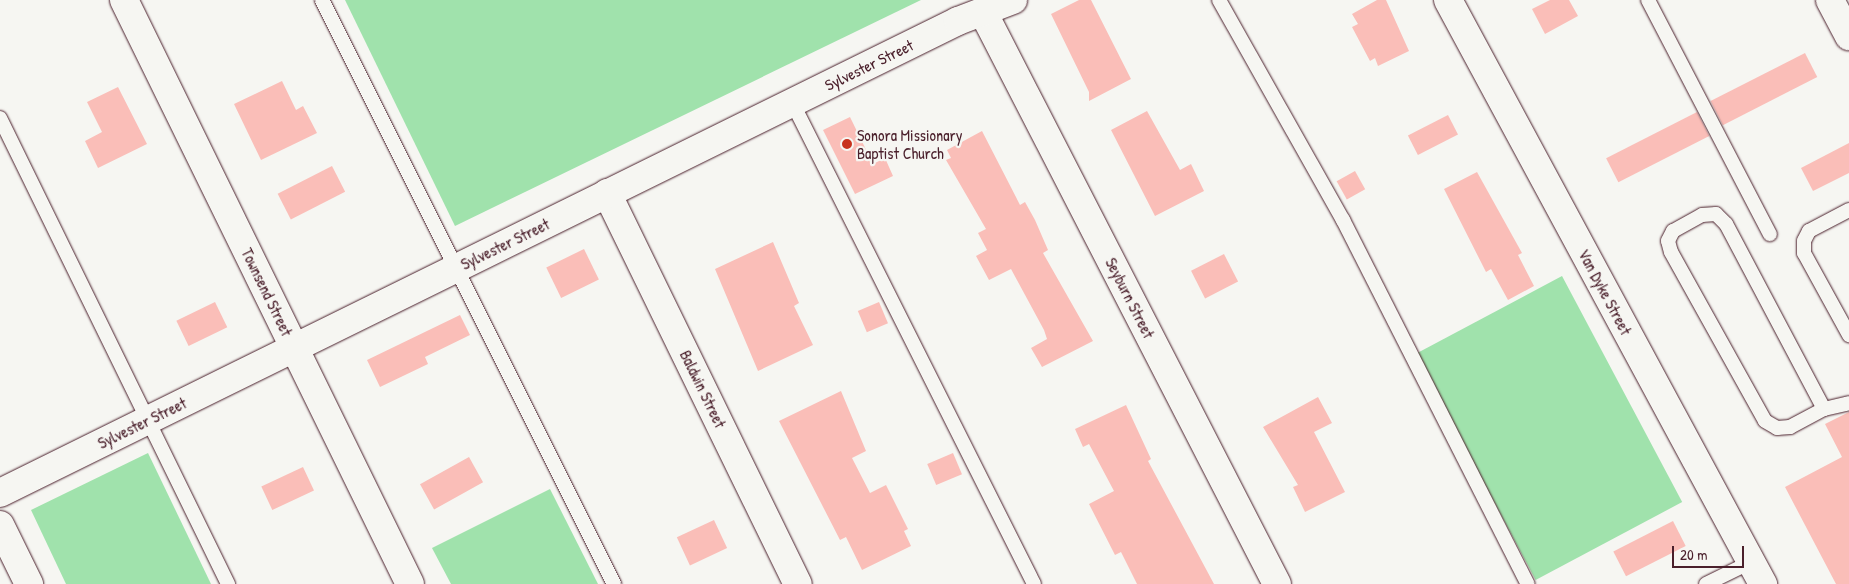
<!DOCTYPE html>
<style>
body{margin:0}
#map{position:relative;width:1849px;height:584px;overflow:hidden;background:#f6f6f2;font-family:"Patrick Hand",sans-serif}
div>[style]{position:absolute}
.green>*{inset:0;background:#a0e2ac;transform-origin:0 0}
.building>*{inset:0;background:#fabeb8;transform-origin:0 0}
.roads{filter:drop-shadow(0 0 1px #4a1f2b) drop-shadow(0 0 1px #4a1f2b)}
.service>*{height:14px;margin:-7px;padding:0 7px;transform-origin:7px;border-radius:7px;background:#f6f6f2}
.minor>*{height:28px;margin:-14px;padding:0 14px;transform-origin:14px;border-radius:14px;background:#f6f6f2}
.secondary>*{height:28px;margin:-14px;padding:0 14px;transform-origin:14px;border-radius:14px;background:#f6f6f2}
.dots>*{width:14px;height:14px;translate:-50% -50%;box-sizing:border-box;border:2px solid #f6f6f2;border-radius:50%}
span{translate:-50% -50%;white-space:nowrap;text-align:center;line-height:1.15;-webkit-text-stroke:4.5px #f6f6f2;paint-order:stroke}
.street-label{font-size:16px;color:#4a1f2b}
.poi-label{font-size:16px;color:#4a1f2b}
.left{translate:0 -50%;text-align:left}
.scale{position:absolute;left:1672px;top:546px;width:72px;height:22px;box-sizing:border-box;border:2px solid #4a1f2b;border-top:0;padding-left:6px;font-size:15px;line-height:18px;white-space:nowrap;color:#4a1f2b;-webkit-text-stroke:4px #f6f6f2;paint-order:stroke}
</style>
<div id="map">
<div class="green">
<i style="clip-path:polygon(345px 0,921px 0,455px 226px)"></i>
<i style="left:1562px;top:276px;width:256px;height:166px;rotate:62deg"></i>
<i style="clip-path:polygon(148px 453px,211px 584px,66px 584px,31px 510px)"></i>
<i style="clip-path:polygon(550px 489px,598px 584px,451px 584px,432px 548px)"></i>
</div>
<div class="building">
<i style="clip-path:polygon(1079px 0,1091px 0,1131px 79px,1089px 101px,1089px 92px,1051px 14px)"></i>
<i style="clip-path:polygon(1377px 0,1386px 0,1409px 51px,1378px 66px,1375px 58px,1370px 61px,1352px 27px,1358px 24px,1352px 14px)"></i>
<i style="clip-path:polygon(1550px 0,1569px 0,1578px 16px,1545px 34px,1532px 9px)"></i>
<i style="left:1805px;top:53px;width:27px;height:106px;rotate:63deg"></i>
<i style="clip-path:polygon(282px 81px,296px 110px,303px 106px,317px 133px,261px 160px,234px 104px)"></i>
<i style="clip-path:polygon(118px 87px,147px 144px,98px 168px,85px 141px,102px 132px,87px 102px)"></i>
<i style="clip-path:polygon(1147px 111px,1180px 170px,1191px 164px,1204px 191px,1155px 216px,1111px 130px)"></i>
<i style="left:1697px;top:112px;width:27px;height:102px;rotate:63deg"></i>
<i style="left:1448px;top:115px;width:22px;height:45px;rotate:63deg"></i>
<i style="clip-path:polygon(850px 117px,873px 164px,885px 158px,893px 176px,855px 194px,823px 130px)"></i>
<i style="clip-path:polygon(982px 131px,1020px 205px,1025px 202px,1035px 220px,1048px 250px,1043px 253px,1093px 341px,1042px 367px,1031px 348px,1047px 339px,1044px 330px,1011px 269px,989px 280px,976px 256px,987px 250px,978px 233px,986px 229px,946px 160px,951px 158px,947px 150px)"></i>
<i style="clip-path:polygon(1849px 143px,1849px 173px,1813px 191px,1801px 168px)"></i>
<i style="left:332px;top:166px;width:29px;height:61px;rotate:63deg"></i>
<i style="left:1355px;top:171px;width:21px;height:21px;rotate:61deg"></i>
<i style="clip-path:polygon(1477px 172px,1522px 253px,1518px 255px,1534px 286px,1508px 300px,1491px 269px,1486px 272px,1444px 189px)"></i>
<i style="clip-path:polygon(773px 242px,799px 303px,794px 306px,813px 345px,758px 371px,715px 269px)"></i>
<i style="left:584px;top:249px;width:34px;height:42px;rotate:64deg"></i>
<i style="left:1224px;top:254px;width:31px;height:37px;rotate:63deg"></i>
<i style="left:215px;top:302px;width:28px;height:43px;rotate:64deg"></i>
<i style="left:879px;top:302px;width:23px;height:23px;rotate:67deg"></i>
<i style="clip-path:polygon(460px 315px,470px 335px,425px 357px,428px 364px,380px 387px,367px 360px)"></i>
<i style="clip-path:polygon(841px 391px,866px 451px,852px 458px,870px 493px,886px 485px,908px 529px,904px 531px,911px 546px,862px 570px,846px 537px,840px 540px,779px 421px)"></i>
<i style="clip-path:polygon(1318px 397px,1332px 423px,1314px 432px,1345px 492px,1305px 512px,1293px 487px,1298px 485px,1263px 427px)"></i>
<i style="clip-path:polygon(1126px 405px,1151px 459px,1148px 461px,1214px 584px,1137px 584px,1121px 552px,1115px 555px,1089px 504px,1114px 491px,1089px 444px,1083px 447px,1075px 429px)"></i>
<i style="clip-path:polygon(1849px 412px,1849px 584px,1836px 584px,1785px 487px,1842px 457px,1825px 424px)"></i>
<i style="left:953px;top:453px;width:23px;height:28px;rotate:67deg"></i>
<i style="left:469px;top:457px;width:29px;height:56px;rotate:61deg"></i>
<i style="left:303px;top:467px;width:26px;height:46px;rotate:65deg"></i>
<i style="left:714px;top:520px;width:31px;height:41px;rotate:65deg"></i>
<i style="left:1673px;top:521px;width:28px;height:67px;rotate:63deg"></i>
</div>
<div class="roads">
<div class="service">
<i style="left:322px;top:0;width:653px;rotate:63.43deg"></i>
<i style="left:1219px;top:0;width:253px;rotate:60.6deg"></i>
<i style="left:1343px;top:220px;width:408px;rotate:63.1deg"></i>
<i style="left:1648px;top:0;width:264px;rotate:62.5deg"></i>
<i style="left:792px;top:102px;width:539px;rotate:63.34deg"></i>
<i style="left:0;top:118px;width:519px;rotate:63.93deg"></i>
<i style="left:1849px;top:210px;width:45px;rotate:152.3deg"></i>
<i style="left:1809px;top:231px;width:11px;rotate:117deg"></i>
<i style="left:1804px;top:241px;width:12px;rotate:90deg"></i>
<i style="left:1804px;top:253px;width:94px;rotate:61.2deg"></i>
<i style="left:1824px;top:409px;width:209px;rotate:-117.9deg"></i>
<i style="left:1726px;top:224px;width:14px;rotate:-135deg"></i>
<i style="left:1716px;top:214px;width:14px;rotate:176deg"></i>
<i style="left:1702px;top:215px;width:33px;rotate:151deg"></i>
<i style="left:1673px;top:231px;width:11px;rotate:117deg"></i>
<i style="left:1668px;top:241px;width:11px;rotate:75deg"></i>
<i style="left:1671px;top:252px;width:193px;rotate:60.9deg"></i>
<i style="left:1765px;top:421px;width:14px;rotate:30deg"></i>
<i style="left:1777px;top:428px;width:13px;rotate:-4deg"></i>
<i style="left:1790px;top:427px;width:38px;rotate:-28deg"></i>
<i style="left:1824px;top:409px;width:26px;rotate:-13deg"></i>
<i style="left:1706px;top:584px;width:50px;rotate:-26.1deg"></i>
</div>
<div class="minor">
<i style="left:124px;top:0;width:650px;rotate:63.91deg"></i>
<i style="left:1830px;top:0;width:41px;rotate:62.2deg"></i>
<i style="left:983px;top:12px;width:643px;rotate:62.8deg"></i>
<i style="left:607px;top:193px;width:435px;rotate:64deg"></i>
<i style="left:0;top:493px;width:1068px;rotate:-26.23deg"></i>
<i style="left:958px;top:21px;width:59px;rotate:-20.9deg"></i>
<i style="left:0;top:525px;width:66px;rotate:63.8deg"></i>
</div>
<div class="secondary">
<i style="left:1448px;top:0;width:664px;rotate:61.66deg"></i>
</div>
</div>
<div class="dots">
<i style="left:847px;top:144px;background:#c8321e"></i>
</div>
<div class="street-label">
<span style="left:869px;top:65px;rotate:-26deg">Sylvester Street</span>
<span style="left:505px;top:244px;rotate:-26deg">Sylvester Street</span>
<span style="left:267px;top:292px;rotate:64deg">Townsend Street</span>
<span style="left:1605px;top:292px;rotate:62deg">Van Dyke Street</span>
<span style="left:1130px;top:298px;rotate:63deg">Seyburn Street</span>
<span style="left:703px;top:389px;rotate:64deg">Baldwin Street</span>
<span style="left:142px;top:423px;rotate:-26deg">Sylvester Street</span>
</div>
<div class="poi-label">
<span class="left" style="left:857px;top:144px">Sonora Missionary<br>Baptist Church</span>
</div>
<div class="scale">20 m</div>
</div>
